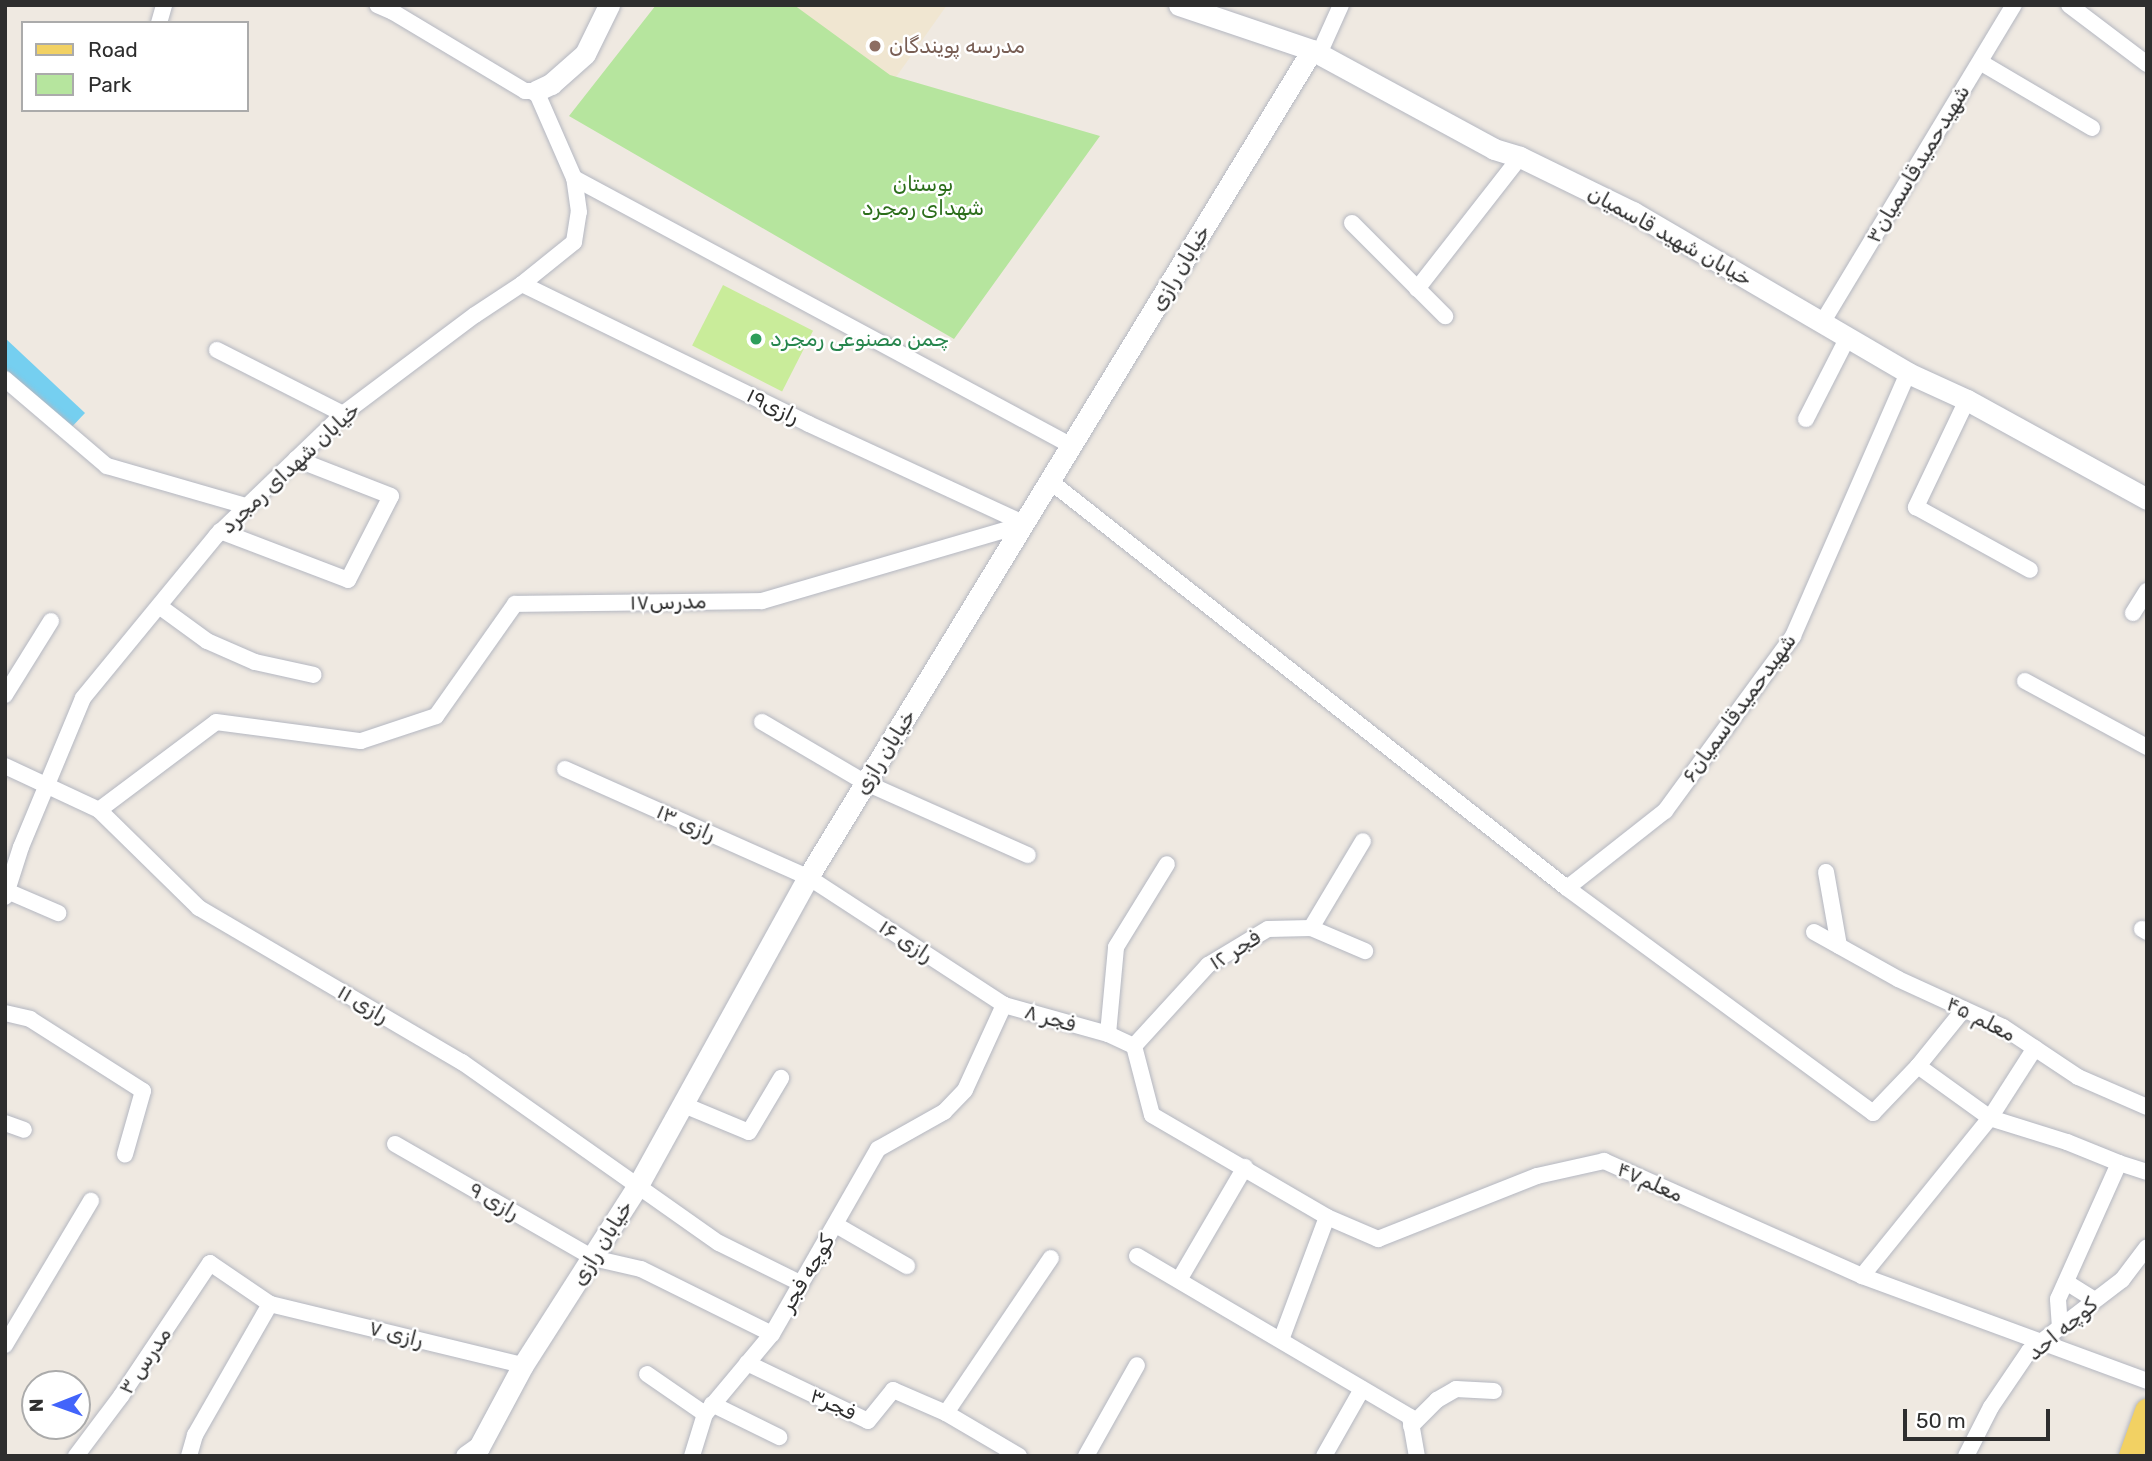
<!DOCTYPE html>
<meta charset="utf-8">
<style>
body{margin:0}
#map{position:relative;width:2152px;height:1461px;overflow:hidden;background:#efe9e1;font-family:Rubik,Cairo,sans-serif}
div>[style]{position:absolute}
.education>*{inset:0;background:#f0e6d1}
.green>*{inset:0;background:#b6e59e}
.pitch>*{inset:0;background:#c9ec9a;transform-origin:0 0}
.water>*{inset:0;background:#75cff0}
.roads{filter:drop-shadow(0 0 2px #b4b7c1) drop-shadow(0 0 2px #b4b7c1)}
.street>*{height:16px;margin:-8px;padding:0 8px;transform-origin:8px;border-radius:8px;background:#fff}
.secondary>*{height:21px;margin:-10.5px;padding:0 10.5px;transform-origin:10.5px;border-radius:10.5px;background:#fff}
.primary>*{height:24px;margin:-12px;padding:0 12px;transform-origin:12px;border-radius:12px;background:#f2d163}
.dots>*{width:19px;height:19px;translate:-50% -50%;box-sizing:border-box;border:4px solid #fff;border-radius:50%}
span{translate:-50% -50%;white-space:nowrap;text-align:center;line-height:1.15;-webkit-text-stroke:5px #fff;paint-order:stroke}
.education-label{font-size:21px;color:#785e54}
.left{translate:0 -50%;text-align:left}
.street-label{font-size:21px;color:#2e2e2e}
.park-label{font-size:21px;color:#2c6e1b}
.leisure-label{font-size:21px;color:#27864d}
.frame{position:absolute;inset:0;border:7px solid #2e2e2e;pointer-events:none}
.legend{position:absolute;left:21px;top:21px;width:228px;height:91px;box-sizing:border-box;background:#fff;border:2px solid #ababab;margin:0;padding:9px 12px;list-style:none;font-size:21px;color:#2e2e2e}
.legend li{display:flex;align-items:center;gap:14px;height:35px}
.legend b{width:35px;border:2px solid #ababab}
.north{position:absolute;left:21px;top:1370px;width:70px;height:70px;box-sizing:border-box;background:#fff;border:2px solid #ababab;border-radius:50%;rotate:269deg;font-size:19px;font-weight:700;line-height:28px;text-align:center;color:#2e2e2e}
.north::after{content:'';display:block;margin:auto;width:24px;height:32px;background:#4264fb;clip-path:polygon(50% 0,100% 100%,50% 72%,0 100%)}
.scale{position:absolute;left:1903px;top:1409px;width:147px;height:32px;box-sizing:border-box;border:4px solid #2e2e2e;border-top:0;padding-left:9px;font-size:21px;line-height:24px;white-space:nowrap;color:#2e2e2e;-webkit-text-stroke:5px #fff;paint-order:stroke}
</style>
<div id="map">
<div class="education">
<i style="clip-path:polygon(777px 5px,947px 5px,889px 87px)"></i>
</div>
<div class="green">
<i style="clip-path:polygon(656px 5px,794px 5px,890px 75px,1100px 136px,954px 339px,569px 116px)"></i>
</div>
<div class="pitch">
<i style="left:723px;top:285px;width:101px;height:68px;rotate:27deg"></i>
</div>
<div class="water">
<i style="clip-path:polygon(5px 338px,85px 413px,67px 432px,5px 384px)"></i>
</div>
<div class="roads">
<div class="street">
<i style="left:2069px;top:5px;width:98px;rotate:37.1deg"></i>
<i style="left:159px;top:23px;width:19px;rotate:-74deg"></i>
<i style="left:1319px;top:54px;width:54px;rotate:-65.8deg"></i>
<i style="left:1980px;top:62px;width:130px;rotate:30.5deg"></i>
<i style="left:574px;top:178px;width:566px;rotate:28.29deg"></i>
<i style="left:1352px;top:223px;width:132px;rotate:45deg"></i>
<i style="left:522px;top:284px;width:319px;rotate:26deg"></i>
<i style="left:809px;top:424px;width:238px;rotate:24.8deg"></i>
<i style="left:1417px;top:289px;width:167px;rotate:-52deg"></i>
<i style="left:1822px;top:323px;width:371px;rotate:-58.9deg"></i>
<i style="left:217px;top:350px;width:141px;rotate:26.9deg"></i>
<i style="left:5px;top:379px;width:134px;rotate:40.5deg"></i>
<i style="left:107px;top:466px;width:145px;rotate:16.1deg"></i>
<i style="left:1967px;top:400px;width:119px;rotate:115.5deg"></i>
<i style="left:1916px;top:507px;width:130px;rotate:28.9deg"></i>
<i style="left:1806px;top:419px;width:92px;rotate:-62.9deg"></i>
<i style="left:1051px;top:482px;width:657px;rotate:38.2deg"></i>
<i style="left:1567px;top:888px;width:380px;rotate:36.3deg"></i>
<i style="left:1873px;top:1113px;width:65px;rotate:-46.2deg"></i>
<i style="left:1918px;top:1066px;width:73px;rotate:-51.1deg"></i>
<i style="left:220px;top:531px;width:137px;rotate:20.9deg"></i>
<i style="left:348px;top:580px;width:94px;rotate:-62.9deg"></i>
<i style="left:391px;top:496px;width:102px;rotate:-158.7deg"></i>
<i style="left:159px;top:606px;width:59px;rotate:36.1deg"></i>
<i style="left:207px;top:641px;width:52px;rotate:23.6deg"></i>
<i style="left:255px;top:662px;width:60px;rotate:12.4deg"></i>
<i style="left:2133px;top:613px;width:26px;rotate:-58deg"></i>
<i style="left:2025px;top:681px;width:139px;rotate:28.4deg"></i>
<i style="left:5px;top:695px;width:87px;rotate:-58.1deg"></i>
<i style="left:762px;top:722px;width:121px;rotate:30.4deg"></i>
<i style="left:866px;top:783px;width:177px;rotate:24deg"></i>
<i style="left:5px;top:766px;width:104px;rotate:25.1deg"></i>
<i style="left:99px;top:810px;width:146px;rotate:-36.9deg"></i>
<i style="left:216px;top:722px;width:146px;rotate:7.5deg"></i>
<i style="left:361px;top:741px;width:79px;rotate:-18.4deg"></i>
<i style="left:436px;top:716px;width:137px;rotate:-54.8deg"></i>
<i style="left:515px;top:604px;width:247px;rotate:-0.7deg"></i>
<i style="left:762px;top:601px;width:274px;rotate:-16.3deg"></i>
<i style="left:565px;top:769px;width:266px;rotate:24deg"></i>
<i style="left:808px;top:877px;width:234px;rotate:33.1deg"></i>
<i style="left:99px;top:810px;width:140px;rotate:44.4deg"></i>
<i style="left:199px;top:908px;width:305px;rotate:30.4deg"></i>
<i style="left:462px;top:1062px;width:314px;rotate:35.2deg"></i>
<i style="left:719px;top:1243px;width:90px;rotate:26.3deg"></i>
<i style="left:1826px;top:872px;width:75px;rotate:80deg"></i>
<i style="left:1567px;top:888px;width:125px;rotate:-38.2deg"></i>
<i style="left:1665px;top:811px;width:217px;rotate:-53.8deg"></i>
<i style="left:1793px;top:636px;width:287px;rotate:-66.4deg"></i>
<i style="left:7px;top:891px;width:56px;rotate:23.3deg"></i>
<i style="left:5px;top:897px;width:52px;rotate:-72.3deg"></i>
<i style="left:21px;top:847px;width:161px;rotate:-67.4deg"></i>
<i style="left:83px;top:698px;width:211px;rotate:-50.6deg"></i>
<i style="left:217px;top:535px;width:175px;rotate:-43.8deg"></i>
<i style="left:343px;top:414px;width:165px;rotate:-36.9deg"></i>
<i style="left:475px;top:315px;width:56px;rotate:-33.4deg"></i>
<i style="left:522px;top:284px;width:67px;rotate:-38.9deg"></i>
<i style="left:574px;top:242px;width:30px;rotate:-81deg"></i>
<i style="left:579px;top:212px;width:34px;rotate:-98deg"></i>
<i style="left:574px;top:178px;width:95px;rotate:-113.6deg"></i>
<i style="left:536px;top:91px;width:11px;rotate:180deg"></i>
<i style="left:525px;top:91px;width:154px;rotate:-149.1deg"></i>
<i style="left:393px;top:12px;width:17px;rotate:-156deg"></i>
<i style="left:1311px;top:928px;width:101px;rotate:-59.1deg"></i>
<i style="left:2142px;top:929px;width:6px;rotate:31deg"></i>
<i style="left:1814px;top:932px;width:96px;rotate:29.2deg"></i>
<i style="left:1898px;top:979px;width:115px;rotate:24.6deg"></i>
<i style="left:2003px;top:1027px;width:90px;rotate:33.7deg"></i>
<i style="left:2078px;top:1077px;width:75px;rotate:23.5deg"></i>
<i style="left:5px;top:1013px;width:26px;rotate:13deg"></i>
<i style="left:30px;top:1019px;width:134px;rotate:32.5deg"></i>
<i style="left:143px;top:1091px;width:66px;rotate:105.9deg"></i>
<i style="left:1108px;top:1034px;width:87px;rotate:-84.7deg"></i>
<i style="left:1116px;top:947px;width:97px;rotate:-58.4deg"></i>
<i style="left:1134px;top:1046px;width:71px;rotate:75.4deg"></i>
<i style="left:1152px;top:1115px;width:203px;rotate:30.2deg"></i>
<i style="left:1327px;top:1217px;width:56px;rotate:23.3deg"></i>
<i style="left:1378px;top:1239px;width:171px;rotate:-21.6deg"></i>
<i style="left:1537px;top:1176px;width:69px;rotate:-12.6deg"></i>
<i style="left:1604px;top:1161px;width:282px;rotate:24deg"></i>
<i style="left:1862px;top:1276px;width:304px;rotate:20.2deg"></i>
<i style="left:1134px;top:1046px;width:110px;rotate:-47.6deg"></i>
<i style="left:1208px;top:965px;width:70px;rotate:-31deg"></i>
<i style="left:1268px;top:929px;width:43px;rotate:-1.3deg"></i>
<i style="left:1311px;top:928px;width:59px;rotate:23.1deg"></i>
<i style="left:1918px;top:1066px;width:89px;rotate:35.8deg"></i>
<i style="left:1990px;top:1118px;width:81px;rotate:17.3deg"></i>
<i style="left:2067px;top:1142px;width:56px;rotate:22deg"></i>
<i style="left:684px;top:1105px;width:70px;rotate:22.6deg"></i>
<i style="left:749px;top:1132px;width:63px;rotate:-59.3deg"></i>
<i style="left:5px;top:1123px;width:20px;rotate:20deg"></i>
<i style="left:395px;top:1144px;width:228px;rotate:29.9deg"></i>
<i style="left:593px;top:1258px;width:49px;rotate:12.9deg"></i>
<i style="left:641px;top:1269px;width:146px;rotate:26.4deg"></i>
<i style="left:836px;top:1225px;width:82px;rotate:30deg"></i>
<i style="left:1137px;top:1256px;width:317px;rotate:30.5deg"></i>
<i style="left:1410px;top:1417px;width:40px;rotate:80deg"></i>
<i style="left:1862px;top:1276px;width:203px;rotate:-51deg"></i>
<i style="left:1990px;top:1118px;width:83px;rotate:-57.3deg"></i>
<i style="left:1179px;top:1280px;width:131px;rotate:-59.7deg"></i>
<i style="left:2066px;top:1282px;width:34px;rotate:32deg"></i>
<i style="left:2060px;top:1328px;width:29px;rotate:-94deg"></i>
<i style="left:2058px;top:1299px;width:149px;rotate:-65.8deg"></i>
<i style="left:2119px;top:1163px;width:29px;rotate:18deg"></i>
<i style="left:1281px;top:1340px;width:131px;rotate:-69.5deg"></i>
<i style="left:5px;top:1345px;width:168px;rotate:-59.2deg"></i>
<i style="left:747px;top:1363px;width:134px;rotate:25.6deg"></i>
<i style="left:868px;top:1421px;width:40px;rotate:-51deg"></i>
<i style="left:893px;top:1390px;width:58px;rotate:23.5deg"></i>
<i style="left:946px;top:1413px;width:85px;rotate:30.5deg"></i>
<i style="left:647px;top:1374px;width:70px;rotate:34.6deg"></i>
<i style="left:712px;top:1404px;width:75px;rotate:26.2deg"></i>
<i style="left:946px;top:1413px;width:187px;rotate:-55.9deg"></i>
<i style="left:1411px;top:1426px;width:37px;rotate:-45deg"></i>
<i style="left:1437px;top:1400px;width:22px;rotate:-30deg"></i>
<i style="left:1456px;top:1389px;width:38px;rotate:3deg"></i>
<i style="left:76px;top:1456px;width:75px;rotate:-53.1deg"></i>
<i style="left:121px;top:1396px;width:160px;rotate:-56.2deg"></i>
<i style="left:210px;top:1263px;width:73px;rotate:34.3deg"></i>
<i style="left:270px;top:1304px;width:260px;rotate:13.6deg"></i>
<i style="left:189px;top:1456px;width:22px;rotate:-74deg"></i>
<i style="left:195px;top:1435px;width:151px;rotate:-60.2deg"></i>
<i style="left:692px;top:1456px;width:44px;rotate:-72.8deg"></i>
<i style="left:705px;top:1414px;width:104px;rotate:-50.1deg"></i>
<i style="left:772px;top:1334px;width:213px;rotate:-60.2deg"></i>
<i style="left:878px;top:1149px;width:76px;rotate:-29.3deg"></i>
<i style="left:944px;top:1112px;width:30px;rotate:-46deg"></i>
<i style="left:965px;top:1090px;width:94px;rotate:-65.4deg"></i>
<i style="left:1004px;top:1005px;width:108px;rotate:15.6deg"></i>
<i style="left:1108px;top:1034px;width:29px;rotate:25deg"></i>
<i style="left:1086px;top:1456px;width:104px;rotate:-60.7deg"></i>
<i style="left:1324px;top:1456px;width:77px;rotate:-60.4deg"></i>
<i style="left:1966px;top:1456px;width:55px;rotate:-63deg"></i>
<i style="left:1991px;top:1407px;width:68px;rotate:-55.8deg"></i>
<i style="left:2029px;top:1351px;width:117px;rotate:-37.4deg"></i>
<i style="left:2122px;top:1280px;width:41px;rotate:-52.9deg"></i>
</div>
<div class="secondary">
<i style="left:1179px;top:5px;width:140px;rotate:18.7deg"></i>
<i style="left:1312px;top:50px;width:207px;rotate:28.5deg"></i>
<i style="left:1494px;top:149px;width:27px;rotate:17deg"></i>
<i style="left:1520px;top:157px;width:126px;rotate:26deg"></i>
<i style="left:1633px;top:212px;width:319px;rotate:30.3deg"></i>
<i style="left:1908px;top:373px;width:65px;rotate:24.6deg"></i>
<i style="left:1967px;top:400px;width:205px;rotate:28.8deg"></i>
<i style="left:536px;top:91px;width:17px;rotate:-25deg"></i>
<i style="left:551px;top:84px;width:45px;rotate:-41.4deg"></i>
<i style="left:585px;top:54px;width:55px;rotate:-63.9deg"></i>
<i style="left:466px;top:1456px;width:16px;rotate:-35deg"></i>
<i style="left:479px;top:1447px;width:93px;rotate:-61.8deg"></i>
<i style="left:523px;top:1365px;width:211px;rotate:-57.4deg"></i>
<i style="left:637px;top:1187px;width:354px;rotate:-61.1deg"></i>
<i style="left:808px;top:877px;width:968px;rotate:-58.64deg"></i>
</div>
<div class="primary">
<i style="left:2131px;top:1456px;width:48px;rotate:-70.4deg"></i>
</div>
</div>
<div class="dots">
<i style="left:875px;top:46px;background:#8d6e63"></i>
<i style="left:756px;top:339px;background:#2e9e5b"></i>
</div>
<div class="education-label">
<span class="left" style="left:889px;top:46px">مدرسه پویندگان</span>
</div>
<div class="street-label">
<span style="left:1918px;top:164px;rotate:-59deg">شهیدحمیدقاسمیان۳</span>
<span style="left:1670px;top:236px;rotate:29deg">خیابان شهید قاسمیان</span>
<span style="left:1180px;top:268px;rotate:-59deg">خیابان رازی</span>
<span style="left:773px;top:406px;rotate:26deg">رازی۱۹</span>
<span style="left:290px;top:468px;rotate:-43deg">خیابان شهدای رمجرد</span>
<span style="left:668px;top:602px;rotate:-1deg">مدرس۱۷</span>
<span style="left:1739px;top:708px;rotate:-54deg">شهیدحمیدقاسمیان۶</span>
<span style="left:885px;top:752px;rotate:-58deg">خیابان رازی</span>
<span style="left:686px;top:823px;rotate:24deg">رازی ۱۳</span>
<span style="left:906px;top:941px;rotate:33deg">رازی ۱۶</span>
<span style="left:1235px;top:950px;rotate:-32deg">فجر ۱۲</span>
<span style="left:363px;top:1004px;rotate:30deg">رازی ۱۱</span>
<span style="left:1050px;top:1018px;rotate:16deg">فجر ۸</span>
<span style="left:1981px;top:1019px;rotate:27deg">معلم ۴۵</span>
<span style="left:1650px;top:1182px;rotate:24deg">معلم۴۷</span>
<span style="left:494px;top:1201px;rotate:30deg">رازی ۹</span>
<span style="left:602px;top:1243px;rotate:-58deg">خیابان رازی</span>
<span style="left:807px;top:1273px;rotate:-59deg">کوچه فجر</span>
<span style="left:2062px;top:1329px;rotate:-40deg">کوچه احد</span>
<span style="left:396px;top:1334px;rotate:14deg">رازی ۷</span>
<span style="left:145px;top:1361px;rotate:-56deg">مدرس ۳</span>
<span style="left:833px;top:1404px;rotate:25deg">فجر۳</span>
</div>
<div class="park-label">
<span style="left:923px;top:196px">بوستان<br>شهدای رمجرد</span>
</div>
<div class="leisure-label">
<span class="left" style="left:770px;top:339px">چمن مصنوعی رمجرد</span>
</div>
<div class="frame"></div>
<ul class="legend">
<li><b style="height:9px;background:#f2d163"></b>Road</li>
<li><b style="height:19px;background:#b6e59e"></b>Park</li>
</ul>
<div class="north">N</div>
<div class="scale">50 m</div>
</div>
